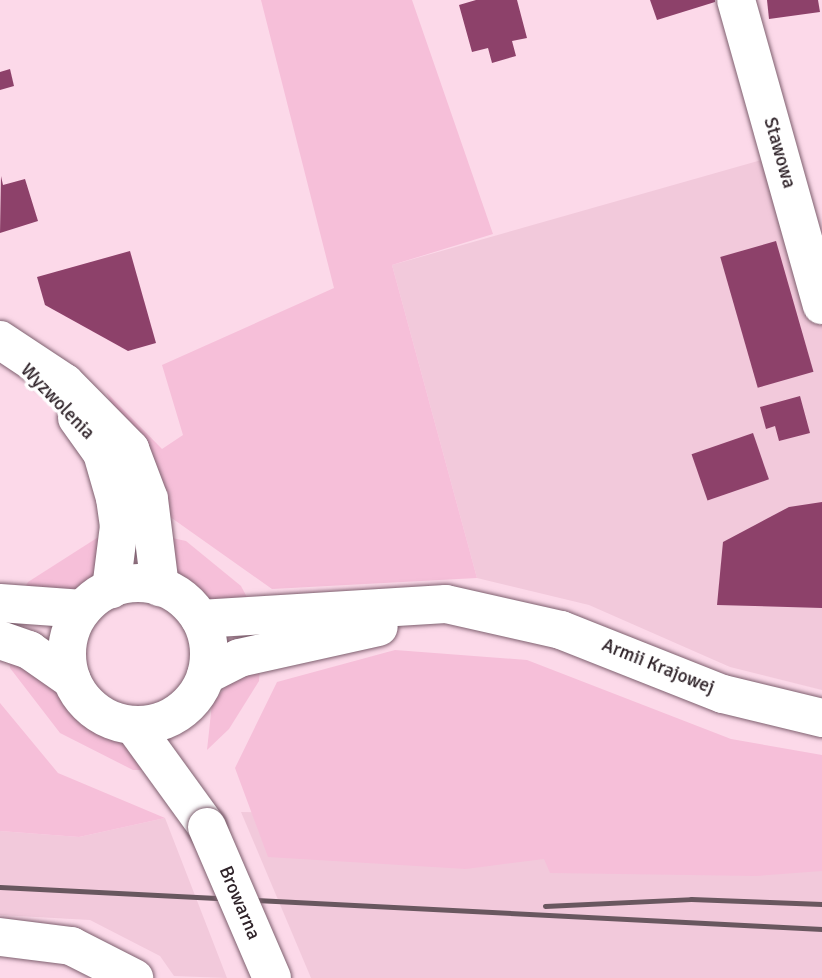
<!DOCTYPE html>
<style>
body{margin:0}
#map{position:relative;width:822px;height:978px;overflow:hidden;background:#fcd9e9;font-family:Signika,sans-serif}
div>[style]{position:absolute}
.built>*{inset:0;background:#f2c9db}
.green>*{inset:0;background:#f6bfd9}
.building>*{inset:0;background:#8d416a;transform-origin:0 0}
.roads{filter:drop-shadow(0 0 2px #7e606f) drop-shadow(0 0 2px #7e606f)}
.minor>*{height:38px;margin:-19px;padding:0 19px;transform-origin:19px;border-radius:19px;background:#fff}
.minor>.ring{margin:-19px;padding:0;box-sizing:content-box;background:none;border:38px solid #fff;border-radius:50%}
.rail>*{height:5px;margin:-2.5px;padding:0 2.5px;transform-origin:2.5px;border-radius:2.5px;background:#69575f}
.bridges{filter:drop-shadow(0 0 2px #7e606f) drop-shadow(0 0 2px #7e606f)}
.minor-bridge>*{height:38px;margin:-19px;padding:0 19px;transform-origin:19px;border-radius:19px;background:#fff}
span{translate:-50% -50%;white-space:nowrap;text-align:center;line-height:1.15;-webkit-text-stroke:7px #fff;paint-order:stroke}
.street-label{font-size:19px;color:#2f2329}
</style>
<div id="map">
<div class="built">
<i style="clip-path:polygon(779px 155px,822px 305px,822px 690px,730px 667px,589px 605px,477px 578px,392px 265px)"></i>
<i style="clip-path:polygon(241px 812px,822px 820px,822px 978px,311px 978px)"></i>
<i style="clip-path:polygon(165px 818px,227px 978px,174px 976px,160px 956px,90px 920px,0 915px,0 831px,79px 837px)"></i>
</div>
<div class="green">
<i style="clip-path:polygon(261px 0,412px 0,493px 234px,392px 265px,477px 578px,272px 589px,166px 514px,106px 392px,162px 449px,183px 435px,162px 365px,334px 288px)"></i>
<i style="clip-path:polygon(100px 536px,95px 575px,84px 586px,68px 595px,22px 592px,28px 582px)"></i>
<i style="clip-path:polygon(163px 536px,186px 541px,241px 586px,251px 605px,217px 605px,198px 596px,175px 572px)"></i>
<i style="clip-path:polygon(395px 650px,527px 660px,731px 739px,822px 755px,822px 871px,757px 876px,550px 873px,544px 859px,466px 869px,268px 857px,235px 768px,277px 682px)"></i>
<i style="clip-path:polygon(8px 654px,50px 682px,76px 719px,123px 742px,151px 770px,133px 770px,60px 733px,10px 668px)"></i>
<i style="clip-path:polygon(260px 667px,259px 681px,229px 729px,207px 750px,212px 704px,230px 681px)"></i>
<i style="clip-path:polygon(0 703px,58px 773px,165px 818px,79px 837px,0 831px)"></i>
</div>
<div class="building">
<i style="clip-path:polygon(476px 0,517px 0,527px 38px,512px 41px,516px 56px,492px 63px,488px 48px,472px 52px,459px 5px)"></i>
<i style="clip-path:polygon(650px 0,715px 0,715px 2px,657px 20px)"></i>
<i style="clip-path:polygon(767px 0,818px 0,820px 12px,769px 19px)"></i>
<i style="clip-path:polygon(10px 69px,14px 86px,0 90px,0 72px)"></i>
<i style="clip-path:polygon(1px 176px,3px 185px,25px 179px,38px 221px,0 233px)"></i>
<i style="left:776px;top:241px;width:136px;height:58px;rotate:74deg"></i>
<i style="clip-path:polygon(130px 251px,156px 343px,128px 351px,45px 305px,37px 277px)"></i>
<i style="clip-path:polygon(800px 396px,810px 433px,779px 441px,775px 426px,766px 429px,760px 407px)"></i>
<i style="left:753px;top:433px;width:49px;height:65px;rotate:71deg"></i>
<i style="clip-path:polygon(822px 502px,822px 608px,717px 605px,723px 542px,789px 507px)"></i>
</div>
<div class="roads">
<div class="minor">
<i style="left:736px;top:0;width:317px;rotate:74.3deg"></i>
<i style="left:0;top:340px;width:78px;rotate:33.5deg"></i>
<i style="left:65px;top:383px;width:93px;rotate:45.4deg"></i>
<i style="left:130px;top:449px;width:53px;rotate:69.2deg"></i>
<i style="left:149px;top:499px;width:89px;rotate:82.9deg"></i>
<i style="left:77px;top:418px;width:43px;rotate:54.5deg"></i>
<i style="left:102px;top:453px;width:47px;rotate:73.9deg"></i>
<i style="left:115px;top:498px;width:28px;rotate:82deg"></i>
<i style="left:119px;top:526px;width:64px;rotate:97.2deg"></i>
<i class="ring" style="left:67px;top:583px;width:104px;height:104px"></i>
<i style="left:0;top:603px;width:83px;rotate:4.1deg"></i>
<i style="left:200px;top:619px;width:246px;rotate:-3.5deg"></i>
<i style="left:446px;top:604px;width:118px;rotate:12.7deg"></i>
<i style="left:561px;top:630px;width:174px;rotate:21.6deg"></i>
<i style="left:723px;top:694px;width:102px;rotate:13.6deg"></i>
<i style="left:0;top:640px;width:31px;rotate:19deg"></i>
<i style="left:29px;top:650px;width:52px;rotate:34.9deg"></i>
<i style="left:206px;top:675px;width:37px;rotate:-27deg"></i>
<i style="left:239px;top:658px;width:143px;rotate:-12.5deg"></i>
<i style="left:134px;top:726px;width:125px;rotate:54.1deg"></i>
<i style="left:0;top:937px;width:72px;rotate:7.2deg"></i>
<i style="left:71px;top:946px;width:71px;rotate:26.9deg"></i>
</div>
</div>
<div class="rail">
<i style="left:0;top:887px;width:823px;rotate:2.92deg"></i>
<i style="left:545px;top:906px;width:146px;rotate:-2.7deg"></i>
<i style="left:691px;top:899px;width:131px;rotate:2.2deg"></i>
</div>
<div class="bridges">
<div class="minor-bridge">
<i style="left:207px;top:827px;width:164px;rotate:66.7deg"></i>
</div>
</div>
<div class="street-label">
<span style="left:779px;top:153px;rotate:74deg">Stawowa</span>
<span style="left:57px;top:402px;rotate:46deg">Wyzwolenia</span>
<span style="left:658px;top:667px;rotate:22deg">Armii Krajowej</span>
<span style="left:239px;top:903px;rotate:67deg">Browarna</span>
</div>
</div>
